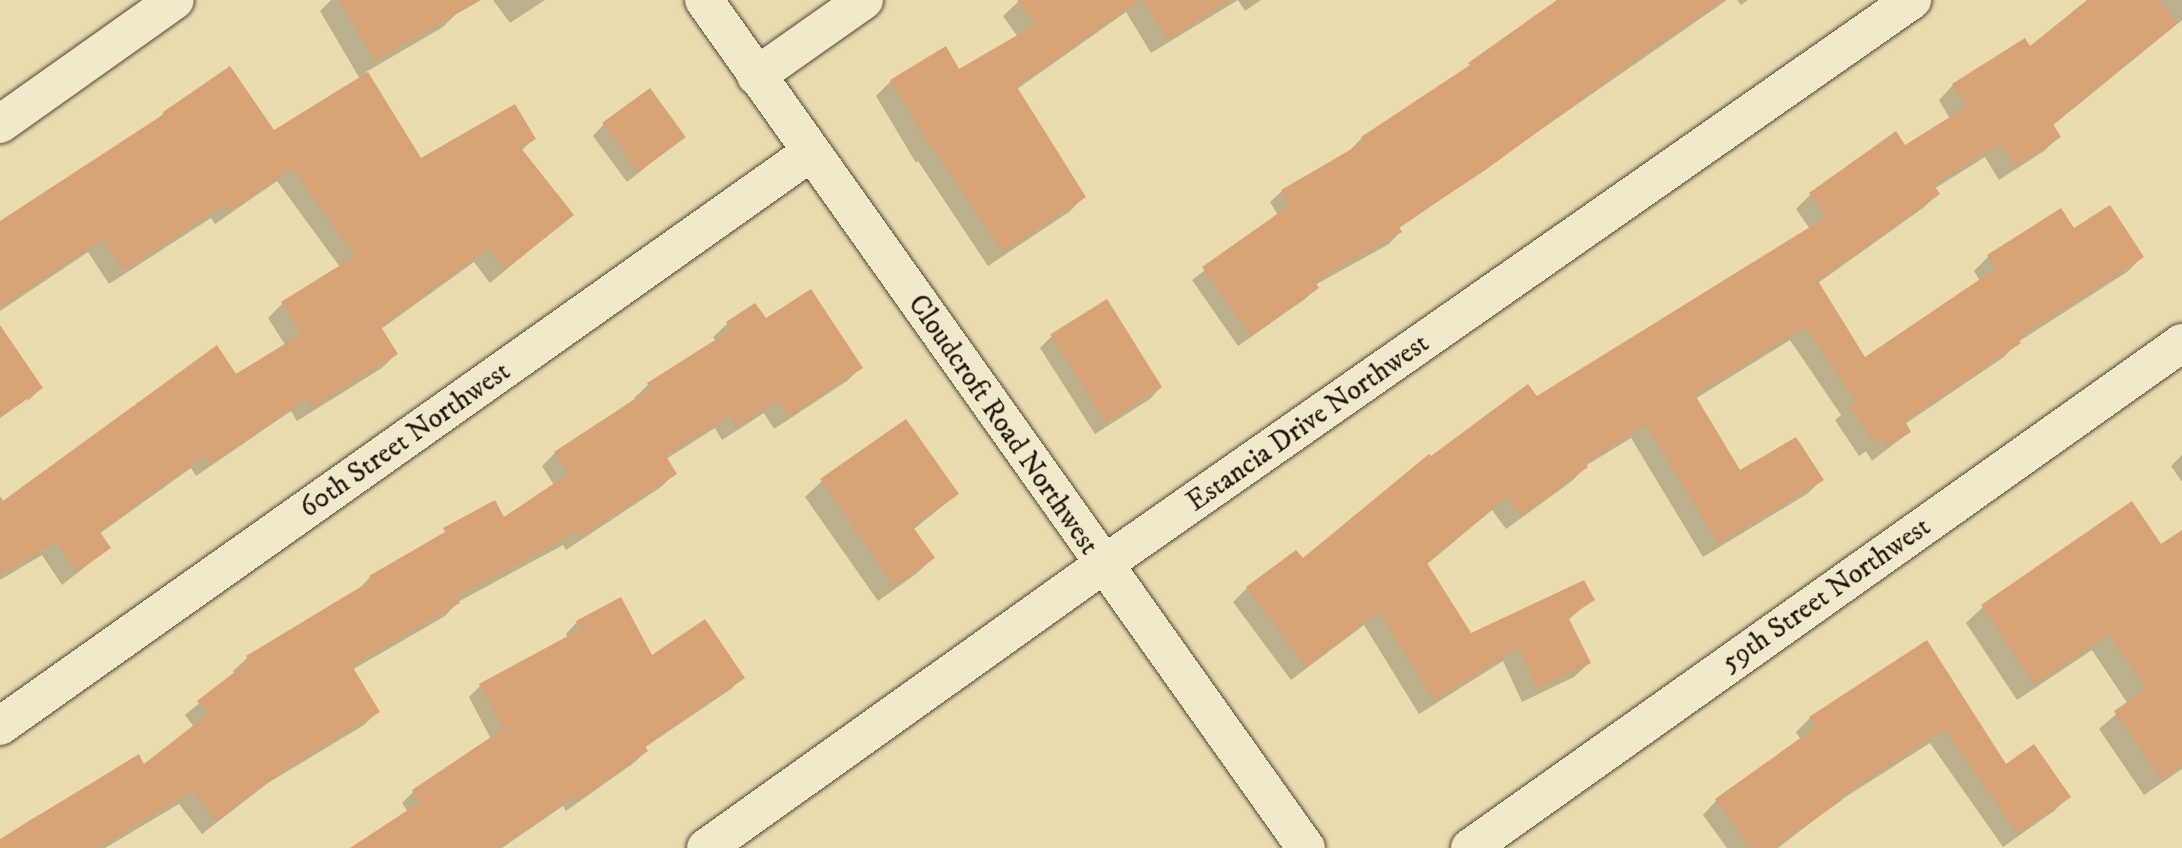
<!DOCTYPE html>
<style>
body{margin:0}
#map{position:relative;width:2182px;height:848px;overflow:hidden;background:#ebdcb0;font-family:"IM FELL DW Pica",serif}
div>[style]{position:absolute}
.shadow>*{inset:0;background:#0003}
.building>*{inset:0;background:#d7a276;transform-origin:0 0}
.roads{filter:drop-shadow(0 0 2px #534836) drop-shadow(0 0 2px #534836)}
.street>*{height:38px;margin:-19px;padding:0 19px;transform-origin:19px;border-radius:19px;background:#f2e8cc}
.secondary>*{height:38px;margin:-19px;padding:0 19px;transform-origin:19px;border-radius:19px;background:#f2e8cc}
span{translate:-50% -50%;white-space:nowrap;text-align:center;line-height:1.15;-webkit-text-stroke:6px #f2e8cc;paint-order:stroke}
.street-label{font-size:28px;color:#20170d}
</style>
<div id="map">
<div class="shadow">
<i style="clip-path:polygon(331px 0,452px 0,459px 11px,443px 27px,366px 72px,420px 160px,533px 139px,521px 151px,572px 215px,490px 283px,474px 262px,381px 329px,396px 354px,382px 368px,297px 421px,291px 411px,196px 476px,191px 468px,99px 534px,109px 548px,62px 585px,42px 555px,0 580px,0 496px,4px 502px,286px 346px,268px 318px,282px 304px,340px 267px,277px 181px,215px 224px,211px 218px,109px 284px,88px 252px,0 311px,0 223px,155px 122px,164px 113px,273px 133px,360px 79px,320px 11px)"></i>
<i style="clip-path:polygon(493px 0,545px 0,510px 23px)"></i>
<i style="clip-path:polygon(1020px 0,1261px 0,1245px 11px,1238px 0,1151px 53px,1126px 12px,1017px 89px,1084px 197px,1069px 212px,988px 266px,918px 161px,916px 163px,876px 96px,891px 81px,959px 71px,1018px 37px,1003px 16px)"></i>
<i style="clip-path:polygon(1560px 0,1727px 0,1398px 229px,1400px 232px,1389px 244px,1315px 285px,1317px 288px,1305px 299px,1238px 346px,1192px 280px,1278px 215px,1270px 202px,1282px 191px,1350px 150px,1362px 138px,1458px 75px)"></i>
<i style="clip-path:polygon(1737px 0,1748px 0,1741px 5px)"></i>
<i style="clip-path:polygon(2090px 0,2182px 0,2182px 20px,2052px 126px,2059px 137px,2044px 151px,1999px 180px,1985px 157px,1934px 189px,1938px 194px,1923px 208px,1818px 283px,1865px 360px,1980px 281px,1974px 271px,1988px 257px,2060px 210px,2074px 230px,2142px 257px,2127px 272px,2018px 342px,2004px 357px,1905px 424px,1909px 432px,1872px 461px,1866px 451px,1859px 456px,1835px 420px,1841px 415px,1790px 340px,1695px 399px,1739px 473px,1822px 480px,1807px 494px,1703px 557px,1631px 438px,1587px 465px,1572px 481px,1506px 529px,1492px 510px,1426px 565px,1470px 636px,1593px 599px,1568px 620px,1589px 663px,1574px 677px,1522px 702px,1503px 661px,1419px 714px,1364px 625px,1291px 680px,1233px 602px,1247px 588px,1302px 561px,1431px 458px,1536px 398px,1810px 229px,1796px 209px,1810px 195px,1905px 147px,1950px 119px,1939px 100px,1953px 85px,2030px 49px)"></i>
<i style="clip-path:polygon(604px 124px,684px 137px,627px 182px,593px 136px)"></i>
<i style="clip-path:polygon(755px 305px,765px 321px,860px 368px,847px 381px,774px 429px,764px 413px,722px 440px,715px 428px,666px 459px,675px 473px,661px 487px,566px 550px,563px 545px,458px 602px,445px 616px,352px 670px,377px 712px,364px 725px,268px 783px,202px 834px,179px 804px,105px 848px,0 848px,0 840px,32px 819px,138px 757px,144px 766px,194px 727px,185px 715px,235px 674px,233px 671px,247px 658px,357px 591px,370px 577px,503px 520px,554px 485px,542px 466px,555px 453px,636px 400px,634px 398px,648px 385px,716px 341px,713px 337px,727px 324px)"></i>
<i style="clip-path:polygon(0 328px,41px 388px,27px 402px,0 421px,28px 401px,28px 397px,0 416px)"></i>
<i style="clip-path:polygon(1051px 337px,1161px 387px,1150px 399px,1095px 434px,1040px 348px)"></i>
<i style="clip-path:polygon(2182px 455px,2182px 482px,2171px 466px)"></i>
<i style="clip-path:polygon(822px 481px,957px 494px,913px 530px,933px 558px,916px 574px,878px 601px,805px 497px)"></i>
<i style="clip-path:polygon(2182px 532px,2182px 769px,2144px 795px,2099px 729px,2128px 704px,2092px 650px,2017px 700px,1966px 623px,1983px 607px,2160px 546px)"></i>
<i style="clip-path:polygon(577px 622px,651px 657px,742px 678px,731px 689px,644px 748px,646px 751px,635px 762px,566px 811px,563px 806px,502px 848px,353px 848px,408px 812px,402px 803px,413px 792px,491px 739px,469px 697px,480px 686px,568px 638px,566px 634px)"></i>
<i style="clip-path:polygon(1926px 643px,2005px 766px,2068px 797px,2054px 811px,2003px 847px,1930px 743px,1836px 803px,1778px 848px,1727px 848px,1703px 815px,1716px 801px,1801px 740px,1796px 732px,1810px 718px)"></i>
</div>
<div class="building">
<i style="clip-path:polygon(339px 0,481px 0,375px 61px)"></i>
<i style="clip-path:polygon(1017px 0,1140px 0,1017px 87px,1086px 197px,1003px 253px,933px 148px,931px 149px,890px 80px,946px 46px,959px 69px,1035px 25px)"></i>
<i style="clip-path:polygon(1143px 0,1231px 0,1167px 40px)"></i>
<i style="clip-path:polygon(1557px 0,1724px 0,1640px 57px,1484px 171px,1399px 227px,1402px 232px,1315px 282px,1319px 288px,1251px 336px,1202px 267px,1290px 205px,1281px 190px,1364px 142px,1361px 137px,1470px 65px,1468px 63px)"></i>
<i style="clip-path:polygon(2087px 0,2159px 0,2178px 23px,2053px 124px,2061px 137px,2014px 167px,2000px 144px,1934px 185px,1940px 194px,1818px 281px,1865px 357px,1995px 269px,1987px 255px,2061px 208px,2074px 228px,2110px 205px,2144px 257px,2018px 339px,2021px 343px,1905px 421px,1911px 432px,1887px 448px,1881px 438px,1874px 443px,1849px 405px,1855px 401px,1805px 327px,1695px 395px,1740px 470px,1796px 437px,1824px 480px,1718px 544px,1646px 425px,1585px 463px,1588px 467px,1521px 516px,1507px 497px,1427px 563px,1471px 633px,1584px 580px,1595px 600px,1568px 617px,1591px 663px,1537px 689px,1518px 648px,1434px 701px,1379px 612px,1306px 667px,1246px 587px,1296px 550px,1303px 558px,1429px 454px,1431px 456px,1528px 384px,1537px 396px,1826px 217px,1809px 193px,1896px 131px,1905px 145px,1966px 107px,1952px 84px,2025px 38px,2030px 46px)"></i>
<i style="clip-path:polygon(230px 66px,274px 130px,368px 72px,421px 158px,515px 104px,536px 139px,521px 148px,574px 215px,505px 270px,488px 249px,381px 327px,398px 354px,312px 408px,306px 399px,211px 464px,205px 455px,100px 532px,111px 548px,77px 572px,56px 542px,0 575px,0 503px,217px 345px,236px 374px,301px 334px,281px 302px,355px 256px,292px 169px,229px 211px,225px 205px,123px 271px,103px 239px,0 308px,0 221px,164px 114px,163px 112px)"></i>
<i style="left:650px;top:88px;width:61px;height:59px;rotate:54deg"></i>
<i style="clip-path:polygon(811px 289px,863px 368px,789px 417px,778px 401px,736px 427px,729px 416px,666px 456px,677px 474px,580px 537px,577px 532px,457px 597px,460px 603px,352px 666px,380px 712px,284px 770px,216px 822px,193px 791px,98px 848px,0 848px,0 839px,139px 754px,144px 764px,208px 714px,197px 701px,249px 661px,246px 656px,372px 580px,369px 576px,445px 532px,443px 528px,495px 500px,504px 517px,568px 474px,554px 452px,650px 389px,647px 383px,731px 330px,726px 322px,755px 303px,766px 318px)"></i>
<i style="left:1107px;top:299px;width:104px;height:67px;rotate:58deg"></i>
<i style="clip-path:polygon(0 325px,43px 388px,0 418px)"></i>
<i style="clip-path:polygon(906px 419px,959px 494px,913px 527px,935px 558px,894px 586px,820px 479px)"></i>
<i style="clip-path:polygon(2132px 501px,2161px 544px,2182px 530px,2182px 765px,2161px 780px,2114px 711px,2146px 689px,2109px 635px,2034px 685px,1981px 605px)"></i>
<i style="clip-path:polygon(621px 597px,652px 655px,705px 619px,745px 678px,645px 746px,648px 751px,578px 801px,575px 796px,499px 848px,350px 848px,420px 802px,412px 790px,503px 729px,479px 684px,581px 629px,576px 621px)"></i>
<i style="clip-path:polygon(1927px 640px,2006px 764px,2034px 744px,2071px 797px,2017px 834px,1945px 730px,1840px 797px,1842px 800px,1775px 848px,1750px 848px,1715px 799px,1816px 727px,1809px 717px)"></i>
</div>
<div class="roads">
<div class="street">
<i style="left:756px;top:76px;width:132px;rotate:-35.1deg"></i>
<i style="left:0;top:124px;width:214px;rotate:-35.3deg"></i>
<i style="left:0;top:726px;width:992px;rotate:-35.28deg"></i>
<i style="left:706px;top:848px;width:488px;rotate:-35.5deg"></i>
<i style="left:1103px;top:565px;width:987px;rotate:-34.93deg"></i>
<i style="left:1470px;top:848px;width:873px;rotate:-35.35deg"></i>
</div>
<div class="secondary">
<i style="left:704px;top:0;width:1040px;rotate:54.63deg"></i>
</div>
</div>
<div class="street-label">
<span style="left:1308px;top:423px;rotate:-35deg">Estancia Drive Northwest</span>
<span style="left:1003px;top:425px;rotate:55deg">Cloudcroft Road Northwest</span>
<span style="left:405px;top:440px;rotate:-35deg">60th Street Northwest</span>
<span style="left:1826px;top:595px;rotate:-35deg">59th Street Northwest</span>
</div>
</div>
